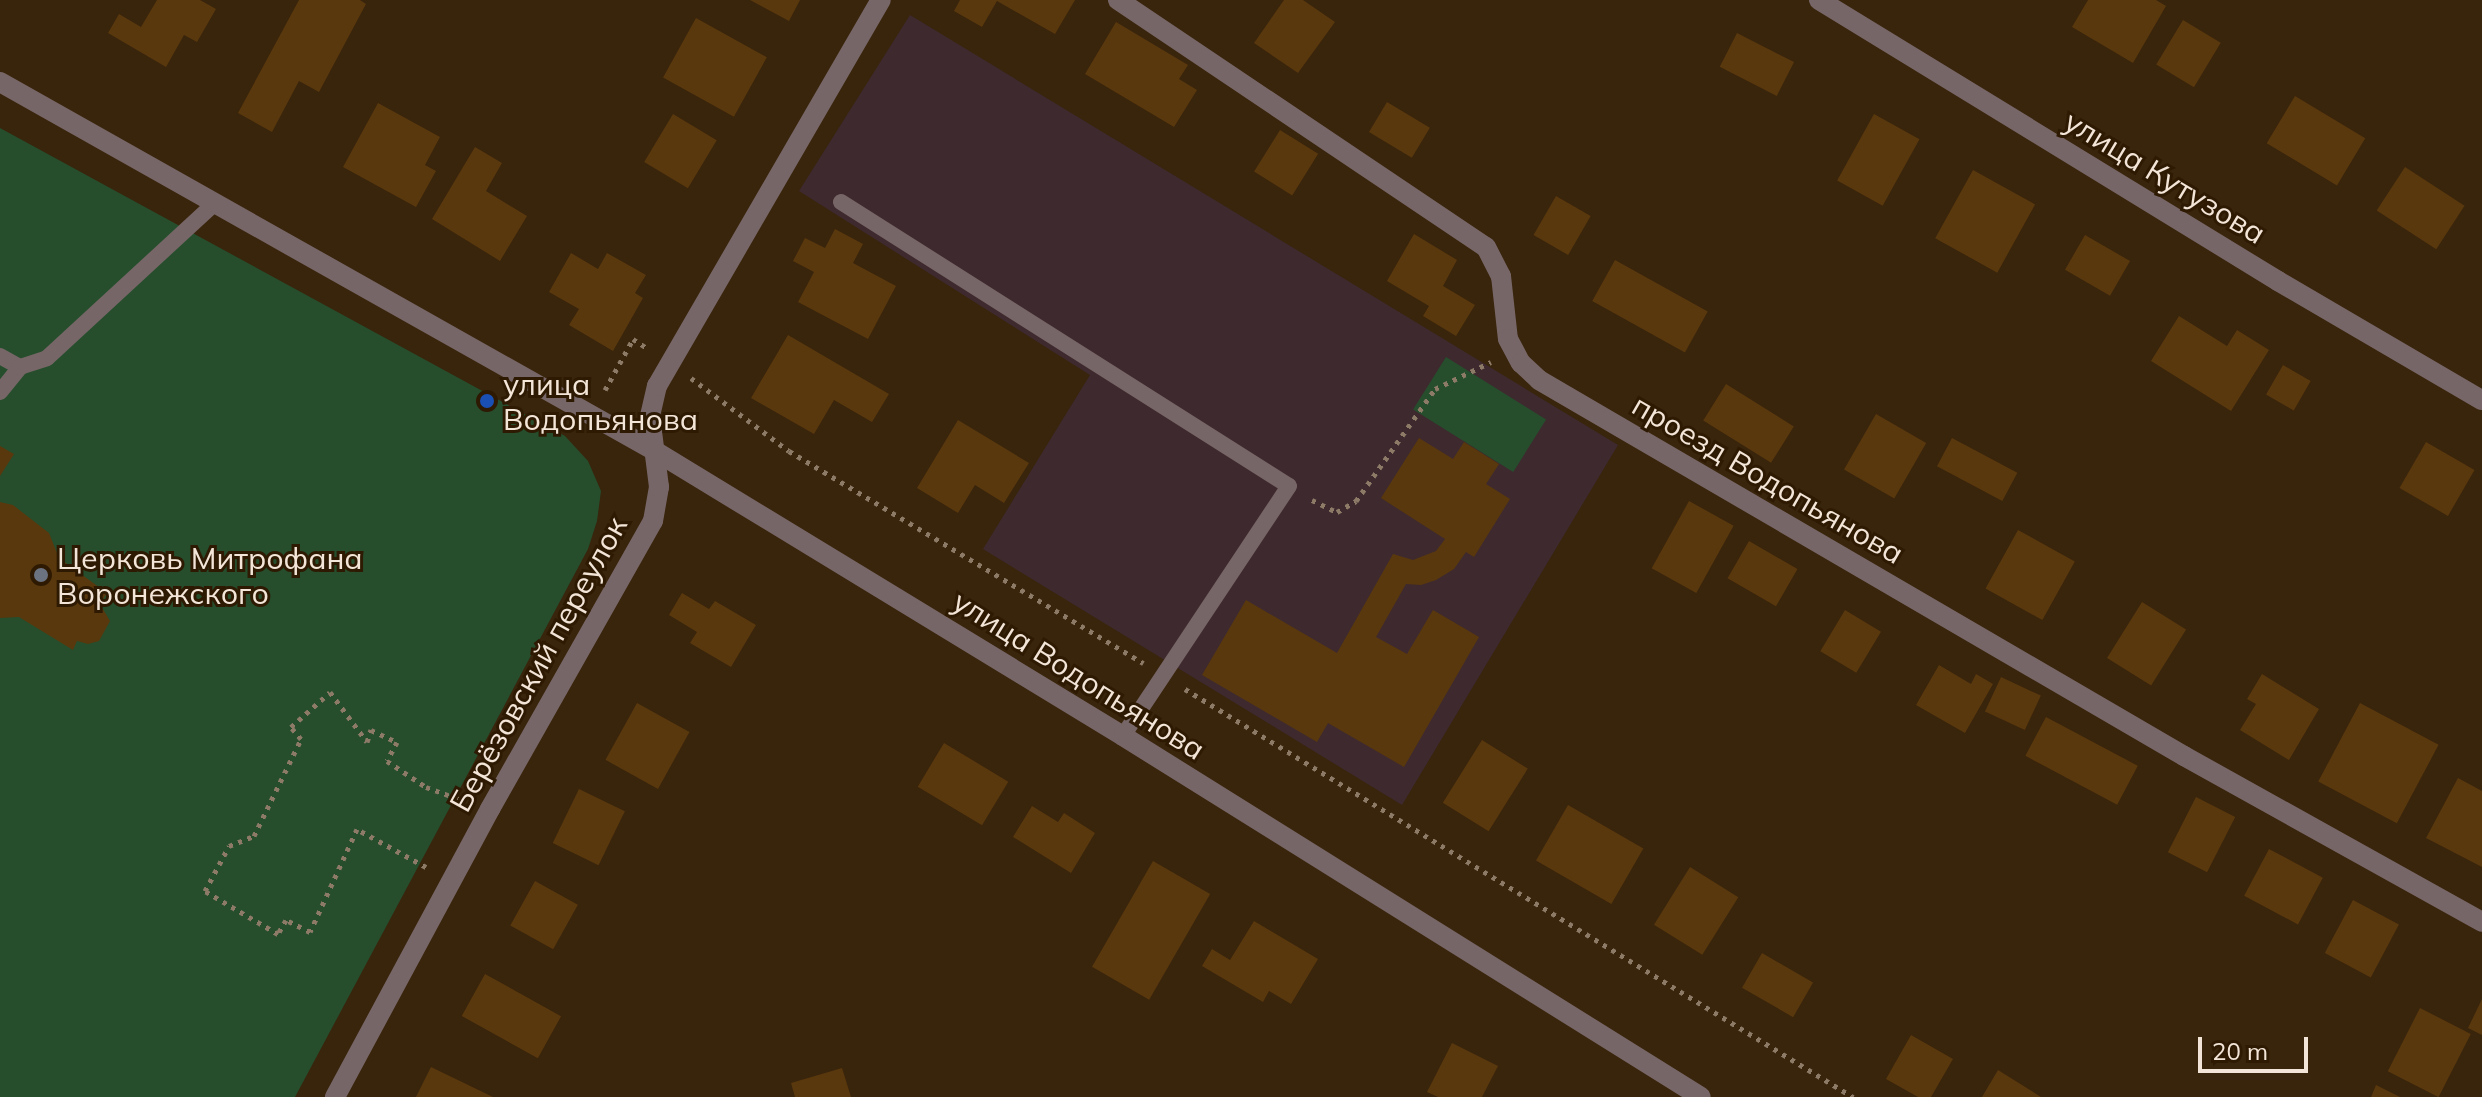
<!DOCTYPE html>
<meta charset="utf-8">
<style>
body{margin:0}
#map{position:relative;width:2482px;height:1097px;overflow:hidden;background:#39240c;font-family:Mulish,sans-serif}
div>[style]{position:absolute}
.education>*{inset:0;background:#3e2a2e}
.green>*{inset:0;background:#264e2d;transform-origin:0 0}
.building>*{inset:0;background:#59380d;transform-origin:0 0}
.path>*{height:5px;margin-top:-2.5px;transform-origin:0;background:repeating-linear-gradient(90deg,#8d7b68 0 4px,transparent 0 10px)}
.lane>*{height:16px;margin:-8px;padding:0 8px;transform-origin:8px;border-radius:8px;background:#776667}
.street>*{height:20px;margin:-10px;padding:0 10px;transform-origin:10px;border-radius:10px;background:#776667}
.dots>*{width:22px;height:22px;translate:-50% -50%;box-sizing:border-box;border:4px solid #2e1a03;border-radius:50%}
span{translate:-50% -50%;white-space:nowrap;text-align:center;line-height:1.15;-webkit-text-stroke:6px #2e1a03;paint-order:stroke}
.street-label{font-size:30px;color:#f3e5d7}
.poi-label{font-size:30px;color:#f3e5d7}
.left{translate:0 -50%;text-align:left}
.scale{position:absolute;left:2198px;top:1037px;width:110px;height:36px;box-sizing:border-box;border:4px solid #f3e5d7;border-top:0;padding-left:10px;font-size:24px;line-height:28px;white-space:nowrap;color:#f3e5d7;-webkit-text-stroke:6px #2e1a03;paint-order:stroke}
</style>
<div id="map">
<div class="education">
<i style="clip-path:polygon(910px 15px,1618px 445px,1402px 805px,983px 549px,1090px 375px,799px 191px)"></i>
</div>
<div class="green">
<i style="clip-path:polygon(0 128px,565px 436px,588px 461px,601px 491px,597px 521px,588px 549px,295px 1097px,0 1097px)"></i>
<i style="left:1446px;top:357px;width:118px;height:62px;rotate:32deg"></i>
</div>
<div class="building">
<i style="clip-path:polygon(157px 0,200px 0,216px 9px,197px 42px,184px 35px,166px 67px,108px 33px,119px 14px,141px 27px)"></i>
<i style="clip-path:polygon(299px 0,360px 0,366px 4px,319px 92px,299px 81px,272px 132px,238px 113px)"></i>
<i style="clip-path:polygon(750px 0,800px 0,789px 21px)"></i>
<i style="clip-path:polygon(960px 0,1075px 0,1055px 34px,997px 1px,982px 27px,954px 11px)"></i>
<i style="clip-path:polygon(1284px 0,1303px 0,1335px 22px,1298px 73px,1254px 43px)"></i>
<i style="clip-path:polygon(2088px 0,2156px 0,2166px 6px,2133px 63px,2072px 27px)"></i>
<i style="left:696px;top:18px;width:81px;height:68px;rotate:29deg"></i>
<i style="left:2183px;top:20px;width:44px;height:52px;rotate:31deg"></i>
<i style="clip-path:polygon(1116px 22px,1188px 65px,1179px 79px,1197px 90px,1174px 127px,1085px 74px)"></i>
<i style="left:1737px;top:33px;width:64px;height:38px;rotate:27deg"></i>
<i style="left:2295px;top:96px;width:82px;height:55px;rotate:31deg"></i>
<i style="left:1387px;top:102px;width:50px;height:35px;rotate:31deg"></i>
<i style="clip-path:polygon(378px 103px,440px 137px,425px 165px,436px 171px,416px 207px,343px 167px)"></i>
<i style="left:673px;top:114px;width:51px;height:56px;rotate:31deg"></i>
<i style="left:1874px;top:114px;width:52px;height:76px;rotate:29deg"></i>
<i style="left:1280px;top:130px;width:45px;height:49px;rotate:32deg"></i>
<i style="clip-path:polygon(475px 147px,502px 163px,486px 191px,527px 216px,500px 261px,432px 219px)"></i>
<i style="left:2405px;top:167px;width:71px;height:52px;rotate:33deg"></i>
<i style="left:1973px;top:170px;width:71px;height:78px;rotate:29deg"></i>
<i style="left:1556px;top:196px;width:40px;height:45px;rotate:30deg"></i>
<i style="clip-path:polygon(835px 229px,863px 244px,853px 263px,896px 286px,868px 339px,798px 302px,814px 272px,793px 261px,805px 238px,825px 248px)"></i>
<i style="clip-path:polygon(1414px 234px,1457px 260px,1443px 286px,1475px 305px,1456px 336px,1423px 316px,1429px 306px,1387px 281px)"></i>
<i style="left:2085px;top:235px;width:52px;height:40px;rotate:30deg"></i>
<i style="clip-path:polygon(571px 253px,598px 269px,607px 253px,646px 275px,635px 293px,643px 298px,613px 351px,569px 325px,579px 309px,549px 292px)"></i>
<i style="left:1615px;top:260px;width:106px;height:47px;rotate:29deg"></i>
<i style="clip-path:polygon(2179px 316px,2227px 346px,2237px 330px,2269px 350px,2231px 411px,2151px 361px)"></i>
<i style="clip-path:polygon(788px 335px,889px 394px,872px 422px,834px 400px,814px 434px,751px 398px)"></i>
<i style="left:2283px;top:365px;width:32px;height:34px;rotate:30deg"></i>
<i style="left:1726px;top:384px;width:80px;height:43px;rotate:32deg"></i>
<i style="left:1876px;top:414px;width:58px;height:64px;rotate:30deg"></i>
<i style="clip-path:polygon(958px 420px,1029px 463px,1004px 503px,975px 485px,958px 513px,917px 488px)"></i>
<i style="clip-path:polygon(1419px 438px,1453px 459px,1464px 442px,1499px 464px,1486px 484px,1510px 499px,1474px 557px,1466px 552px,1454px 569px,1436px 580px,1421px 585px,1406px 584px,1376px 637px,1407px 654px,1433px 610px,1479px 637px,1404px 767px,1328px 723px,1317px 742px,1202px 675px,1246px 600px,1337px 653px,1393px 554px,1413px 560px,1436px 551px,1445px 539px,1381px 498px)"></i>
<i style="left:1952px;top:438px;width:74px;height:32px;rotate:28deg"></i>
<i style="left:2426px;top:442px;width:56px;height:53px;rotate:30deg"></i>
<i style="clip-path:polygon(0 446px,14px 454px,0 476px)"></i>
<i style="left:1689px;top:501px;width:51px;height:77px;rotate:29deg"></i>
<i style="clip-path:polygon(0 502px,13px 505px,49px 533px,59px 558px,107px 593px,100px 604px,110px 621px,99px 641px,88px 644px,77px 641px,73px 650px,19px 617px,0 618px)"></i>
<i style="left:2018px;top:530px;width:65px;height:67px;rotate:29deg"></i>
<i style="left:1749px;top:541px;width:56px;height:43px;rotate:30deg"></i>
<i style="clip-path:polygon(682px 593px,709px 609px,715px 601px,756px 625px,731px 667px,690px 643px,697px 632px,669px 615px)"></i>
<i style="left:2142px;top:602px;width:52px;height:66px;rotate:32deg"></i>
<i style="left:1845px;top:610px;width:42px;height:48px;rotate:31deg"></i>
<i style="clip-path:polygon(1939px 665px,1971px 684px,1976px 674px,1993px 684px,1965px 733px,1916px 705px)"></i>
<i style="clip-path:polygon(2262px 674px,2319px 709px,2289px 760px,2240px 730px,2256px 704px,2247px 699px)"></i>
<i style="left:2001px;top:677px;width:44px;height:38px;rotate:25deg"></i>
<i style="left:637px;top:703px;width:60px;height:65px;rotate:29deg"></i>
<i style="left:2360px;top:703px;width:89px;height:89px;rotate:28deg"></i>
<i style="left:2046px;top:717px;width:104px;height:44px;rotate:28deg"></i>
<i style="left:1482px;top:740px;width:54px;height:74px;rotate:32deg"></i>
<i style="left:944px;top:743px;width:75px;height:51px;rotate:31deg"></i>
<i style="clip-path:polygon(2458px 778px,2482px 791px,2482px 867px,2426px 838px)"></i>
<i style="left:579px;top:789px;width:51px;height:60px;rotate:26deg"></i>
<i style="left:2196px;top:797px;width:44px;height:62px;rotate:27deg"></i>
<i style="left:1568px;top:805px;width:87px;height:64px;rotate:30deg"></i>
<i style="clip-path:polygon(1032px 806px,1058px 822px,1064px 813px,1095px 833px,1071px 873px,1013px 837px)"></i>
<i style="left:2269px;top:849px;width:61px;height:53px;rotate:28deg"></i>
<i style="left:1153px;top:861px;width:66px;height:122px;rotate:30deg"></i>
<i style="left:1690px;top:867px;width:57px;height:68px;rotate:32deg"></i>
<i style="left:535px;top:881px;width:49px;height:51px;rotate:29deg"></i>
<i style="left:2353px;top:900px;width:52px;height:60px;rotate:28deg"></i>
<i style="clip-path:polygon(1254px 921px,1318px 959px,1291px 1004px,1269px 991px,1263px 1002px,1202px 966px,1212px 949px,1230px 960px)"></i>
<i style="left:1762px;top:953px;width:59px;height:40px;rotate:30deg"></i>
<i style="left:485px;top:974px;width:87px;height:48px;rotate:29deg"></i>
<i style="clip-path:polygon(2482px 999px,2482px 1035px,2468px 1028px)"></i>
<i style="left:2420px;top:1008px;width:57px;height:71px;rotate:27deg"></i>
<i style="clip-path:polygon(1911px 1035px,1953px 1059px,1931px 1097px,1918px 1097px,1886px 1079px)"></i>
<i style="clip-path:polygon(1452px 1043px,1498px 1066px,1482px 1097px,1438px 1097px,1427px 1092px)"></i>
<i style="clip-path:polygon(431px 1067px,493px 1097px,416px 1097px)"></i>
<i style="clip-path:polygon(842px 1068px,851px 1097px,795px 1097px,791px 1083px)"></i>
<i style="clip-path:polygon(1998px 1070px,2041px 1097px,1982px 1097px)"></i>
<i style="clip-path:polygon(2376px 1085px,2400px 1097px,2371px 1097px)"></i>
</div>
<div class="path">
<i style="left:691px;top:378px;width:122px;rotate:36.7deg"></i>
<i style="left:789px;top:451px;width:413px;rotate:30.9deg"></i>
<i style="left:605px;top:390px;width:58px;rotate:-61.2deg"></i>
<i style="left:633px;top:339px;width:17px;rotate:33deg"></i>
<i style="left:1312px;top:500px;width:28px;rotate:26deg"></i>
<i style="left:1337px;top:512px;width:22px;rotate:-30deg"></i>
<i style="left:1356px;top:501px;width:137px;rotate:-54.8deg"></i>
<i style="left:1435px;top:389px;width:62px;rotate:-25.7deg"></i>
<i style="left:1185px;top:689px;width:783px;rotate:31.42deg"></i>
<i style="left:426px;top:867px;width:79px;rotate:-151.2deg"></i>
<i style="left:357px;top:829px;width:113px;rotate:114.5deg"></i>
<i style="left:310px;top:932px;width:27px;rotate:-153deg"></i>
<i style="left:286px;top:920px;width:16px;rotate:120deg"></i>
<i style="left:278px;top:934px;width:85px;rotate:-149.5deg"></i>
<i style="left:205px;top:891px;width:51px;rotate:-61.9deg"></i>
<i style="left:229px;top:846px;width:27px;rotate:-22deg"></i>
<i style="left:254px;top:836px;width:108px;rotate:-64.1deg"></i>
<i style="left:301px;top:739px;width:16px;rotate:-130deg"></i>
<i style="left:291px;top:727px;width:52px;rotate:-41.9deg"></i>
<i style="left:330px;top:692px;width:62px;rotate:53.5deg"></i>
<i style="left:367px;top:742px;width:13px;rotate:-72deg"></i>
<i style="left:371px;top:730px;width:29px;rotate:25deg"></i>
<i style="left:397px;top:742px;width:21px;rotate:118deg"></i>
<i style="left:387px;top:761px;width:47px;rotate:33.7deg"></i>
<i style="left:426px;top:787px;width:38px;rotate:20deg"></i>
</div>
<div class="lane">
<i style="left:841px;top:202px;width:530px;rotate:32.37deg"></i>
<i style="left:1289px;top:486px;width:300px;rotate:123.6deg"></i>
<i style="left:0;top:356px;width:23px;rotate:29deg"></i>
<i style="left:0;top:392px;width:32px;rotate:-51deg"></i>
<i style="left:20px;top:367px;width:28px;rotate:-18deg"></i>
<i style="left:47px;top:358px;width:227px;rotate:-42.7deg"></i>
</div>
<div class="street">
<i style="left:1118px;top:0;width:443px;rotate:33.9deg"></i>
<i style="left:1486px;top:247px;width:33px;rotate:63deg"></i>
<i style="left:1501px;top:276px;width:63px;rotate:83.7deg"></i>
<i style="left:1508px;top:339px;width:27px;rotate:62deg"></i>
<i style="left:1521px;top:363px;width:25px;rotate:43deg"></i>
<i style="left:1539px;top:380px;width:747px;rotate:30.24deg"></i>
<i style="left:2184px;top:756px;width:341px;rotate:29.1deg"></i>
<i style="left:1819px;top:0;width:538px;rotate:31.47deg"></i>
<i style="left:2278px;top:281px;width:236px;rotate:30.3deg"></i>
<i style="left:0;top:82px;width:752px;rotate:29.4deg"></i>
<i style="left:655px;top:451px;width:548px;rotate:31.34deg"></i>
<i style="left:1123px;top:736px;width:681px;rotate:31.99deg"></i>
<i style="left:335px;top:1097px;width:327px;rotate:-61.7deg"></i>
<i style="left:490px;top:809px;width:331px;rotate:-60.5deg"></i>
<i style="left:653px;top:521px;width:35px;rotate:-80deg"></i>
<i style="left:659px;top:487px;width:72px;rotate:-97.2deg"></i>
<i style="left:650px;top:416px;width:31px;rotate:-77deg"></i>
<i style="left:657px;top:386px;width:446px;rotate:-59.9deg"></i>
</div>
<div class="dots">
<i style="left:487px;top:401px;background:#1a4fb4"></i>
<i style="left:41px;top:575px;background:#6b7280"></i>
</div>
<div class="street-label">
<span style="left:2165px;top:177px;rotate:31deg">улица Кутузова</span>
<span style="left:1768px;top:479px;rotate:30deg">проезд Водопьянова</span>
<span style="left:538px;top:664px;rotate:-61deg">Берёзовский переулок</span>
<span style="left:1079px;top:675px;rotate:32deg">улица Водопьянова</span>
</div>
<div class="poi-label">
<span class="left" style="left:503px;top:401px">улица<br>Водопьянова</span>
<span class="left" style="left:57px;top:575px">Церковь Митрофана<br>Воронежского</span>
</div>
<div class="scale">20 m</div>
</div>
